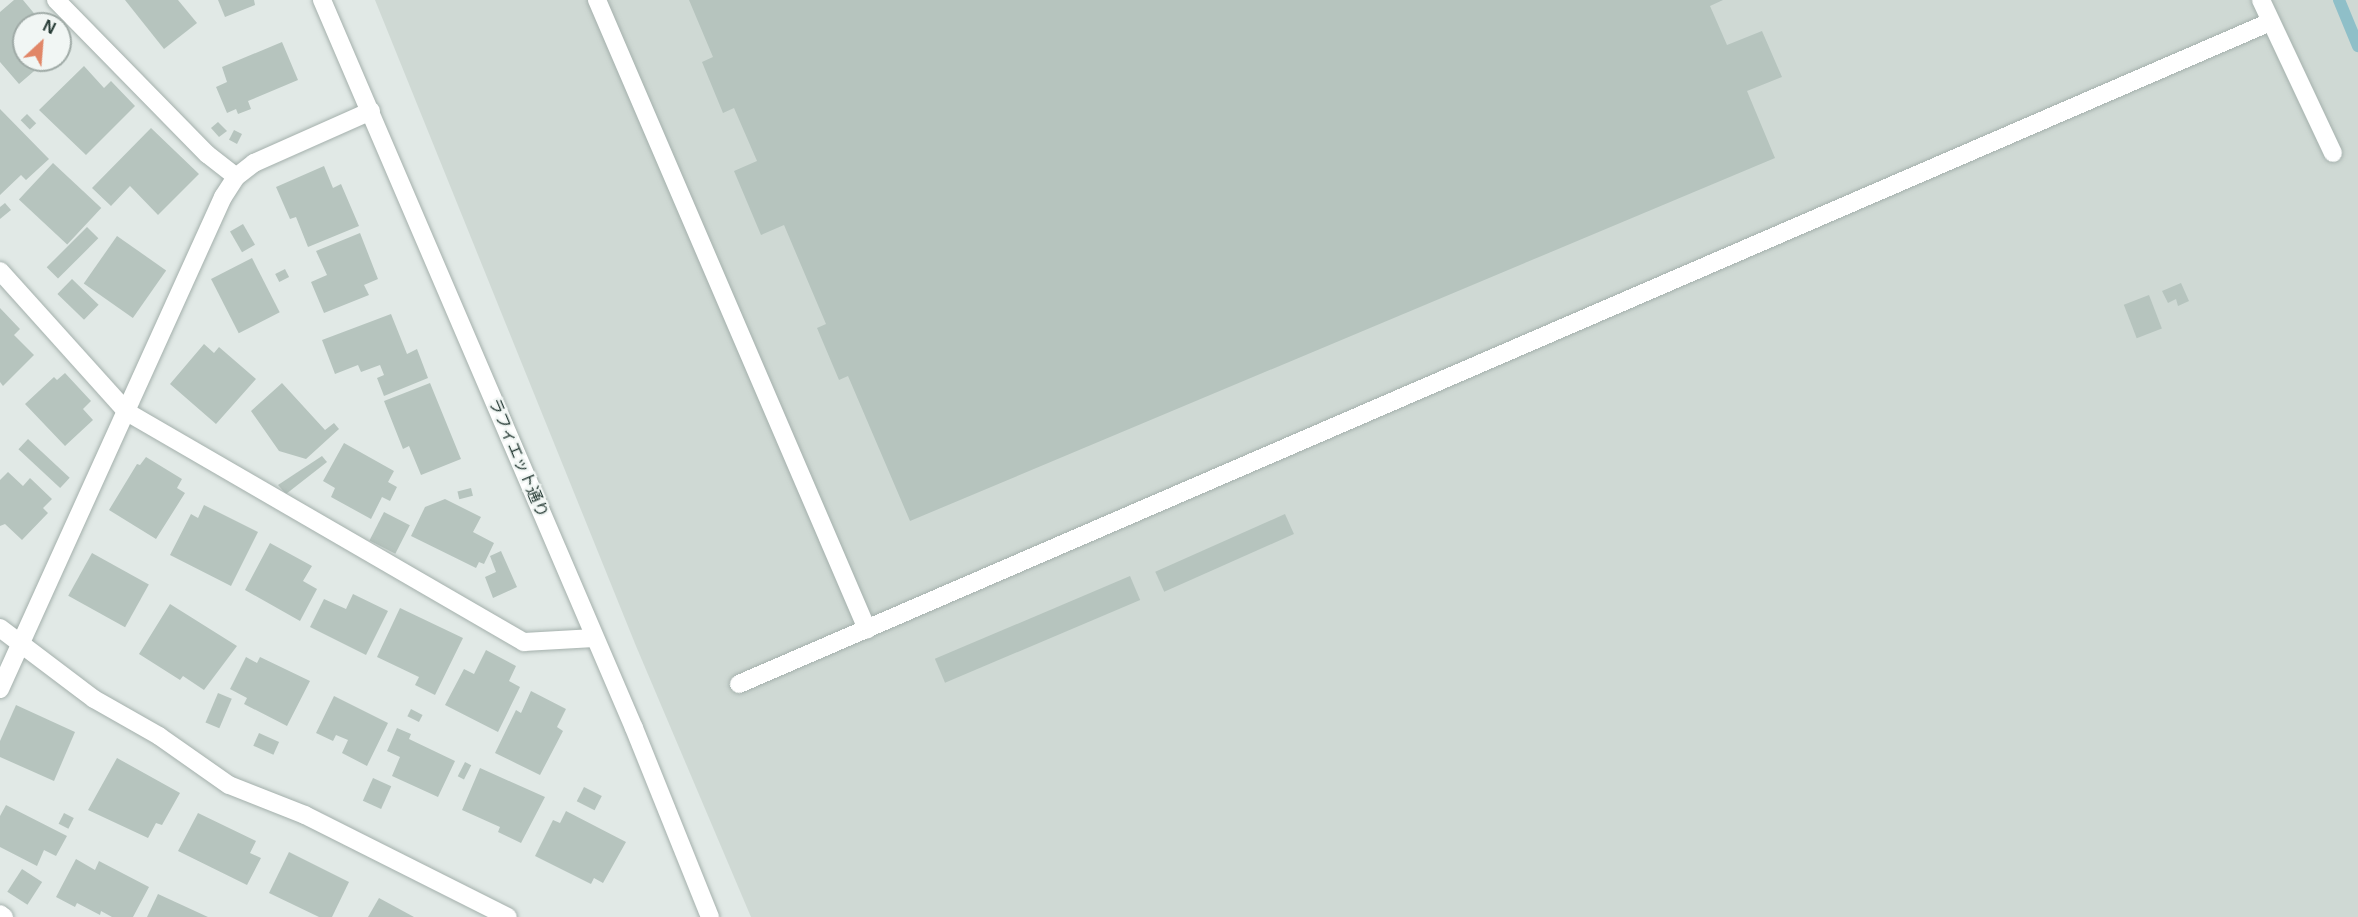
<!DOCTYPE html>
<meta charset="utf-8">
<style>
body{margin:0}
#map{position:relative;width:2358px;height:917px;overflow:hidden;background:#e1e9e6;font-family:Arial,"Noto Sans JP",sans-serif}
div>[style]{position:absolute}
.built>*{inset:0;background:#cfd9d4}
.stream>*{height:12px;margin:-6px;padding:0 6px;transform-origin:6px;border-radius:6px;background:#8fbfc8}
.building>*{inset:0;background:#b6c4be;transform-origin:0 0}
.roads{filter:drop-shadow(0 0 2px #a4b0ac) drop-shadow(0 0 2px #a4b0ac)}
.minor>*{height:18px;margin:-9px;padding:0 9px;transform-origin:9px;border-radius:9px;background:#fff}
span{translate:-50% -50%;white-space:nowrap;text-align:center;line-height:1.15;-webkit-text-stroke:4.5px #f1f6f4;paint-order:stroke}
.street-label{font-size:16px;color:#233832}
.north{position:absolute;left:12px;top:12px;width:60px;height:60px;box-sizing:border-box;background:#f1f6f4;border:2px solid #9faaa6;border-radius:50%;rotate:26deg;font-size:16px;font-weight:700;line-height:24px;text-align:center;color:#233832}
.north::after{content:'';display:block;margin:auto;width:21px;height:27px;background:#e18667;clip-path:polygon(50% 0,100% 100%,50% 72%,0 100%)}
</style>
<div id="map">
<div class="built">
<i style="clip-path:polygon(375px 0,2358px 0,2358px 917px,751px 917px,636px 646px)"></i>
</div>
<div class="stream">
<i style="left:2339px;top:0;width:50px;rotate:67.6deg"></i>
</div>
<div class="building">
<i style="clip-path:polygon(14px 0,23px 0,43px 24px,24px 24px,24px 60px,47px 60px,19px 84px,0 62px,0 12px)"></i>
<i style="clip-path:polygon(125px 0,178px 0,197px 23px,164px 49px)"></i>
<i style="clip-path:polygon(218px 0,254px 0,255px 5px,225px 17px)"></i>
<i style="clip-path:polygon(689px 0,1723px 0,1710px 6px,1727px 45px,1762px 31px,1782px 77px,1747px 91px,1775px 158px,910px 521px,848px 376px,839px 380px,817px 328px,826px 324px,784px 225px,761px 235px,734px 171px,757px 161px,734px 108px,723px 113px,702px 62px,713px 57px)"></i>
<i style="clip-path:polygon(282px 42px,298px 80px,248px 101px,251px 109px,238px 114px,236px 109px,227px 113px,216px 87px,227px 82px,222px 67px)"></i>
<i style="clip-path:polygon(84px 66px,104px 88px,111px 81px,135px 106px,86px 155px,39px 110px)"></i>
<i style="clip-path:polygon(0 109px,49px 159px,26px 180px,21px 175px,0 195px)"></i>
<i style="left:27px;top:114px;width:13px;height:9px;rotate:45deg"></i>
<i style="clip-path:polygon(218px 122px,227px 131px,219px 137px,211px 128px)"></i>
<i style="clip-path:polygon(151px 128px,199px 174px,158px 215px,130px 186px,111px 206px,92px 188px)"></i>
<i style="left:234px;top:130px;width:9px;height:11px;rotate:27deg"></i>
<i style="left:53px;top:163px;width:66px;height:50px;rotate:43deg"></i>
<i style="clip-path:polygon(324px 166px,333px 188px,341px 184px,359px 226px,308px 247px,296px 217px,290px 219px,276px 187px)"></i>
<i style="clip-path:polygon(5px 203px,11px 210px,0 219px,0 207px)"></i>
<i style="left:243px;top:224px;width:24px;height:15px;rotate:60deg"></i>
<i style="left:87px;top:227px;width:16px;height:57px;rotate:45deg"></i>
<i style="clip-path:polygon(360px 233px,378px 279px,364px 285px,369px 295px,324px 313px,311px 282px,327px 275px,316px 251px)"></i>
<i style="left:117px;top:236px;width:60px;height:58px;rotate:35deg"></i>
<i style="left:252px;top:258px;width:61px;height:46px;rotate:63deg"></i>
<i style="left:285px;top:269px;width:9px;height:11px;rotate:63deg"></i>
<i style="left:72px;top:279px;width:37px;height:21px;rotate:44deg"></i>
<i style="clip-path:polygon(2181px 283px,2189px 301px,2178px 306px,2176px 299px,2168px 303px,2162px 291px)"></i>
<i style="left:2149px;top:295px;width:36px;height:27px;rotate:69deg"></i>
<i style="clip-path:polygon(0 308px,20px 329px,14px 335px,34px 355px,3px 386px,0 382px)"></i>
<i style="clip-path:polygon(391px 314px,407px 354px,417px 349px,428px 378px,384px 396px,377px 378px,384px 375px,380px 365px,361px 372px,358px 365px,335px 374px,322px 340px)"></i>
<i style="clip-path:polygon(204px 344px,214px 353px,219px 347px,256px 379px,216px 424px,170px 384px)"></i>
<i style="clip-path:polygon(65px 373px,91px 401px,83px 409px,93px 420px,65px 446px,25px 404px,54px 377px,57px 380px)"></i>
<i style="clip-path:polygon(282px 383px,325px 430px,334px 423px,339px 429px,306px 459px,279px 451px,251px 411px)"></i>
<i style="clip-path:polygon(430px 383px,461px 459px,421px 475px,409px 446px,403px 449px,384px 401px)"></i>
<i style="left:28px;top:439px;width:57px;height:14px;rotate:43deg"></i>
<i style="clip-path:polygon(344px 443px,394px 471px,388px 482px,397px 487px,390px 501px,382px 497px,371px 519px,331px 497px,335px 488px,323px 481px)"></i>
<i style="clip-path:polygon(322px 456px,327px 462px,286px 494px,278px 485px)"></i>
<i style="clip-path:polygon(146px 457px,182px 479px,177px 488px,185px 493px,156px 539px,109px 510px,137px 464px,140px 465px)"></i>
<i style="clip-path:polygon(8px 472px,23px 486px,30px 478px,52px 499px,43px 508px,48px 513px,22px 540px,5px 524px,0 526px,0 480px)"></i>
<i style="left:471px;top:488px;width:8px;height:14px;rotate:76deg"></i>
<i style="clip-path:polygon(445px 499px,481px 517px,473px 532px,494px 543px,484px 564px,479px 562px,476px 568px,411px 536px,425px 507px)"></i>
<i style="clip-path:polygon(204px 505px,258px 532px,231px 586px,170px 555px,191px 514px,198px 518px)"></i>
<i style="left:384px;top:512px;width:29px;height:32px;rotate:27deg"></i>
<i style="left:1285px;top:514px;width:22px;height:142px;rotate:66deg"></i>
<i style="clip-path:polygon(270px 543px,312px 566px,303px 581px,317px 589px,300px 621px,245px 590px)"></i>
<i style="clip-path:polygon(501px 551px,517px 587px,493px 598px,485px 577px,496px 572px,490px 556px)"></i>
<i style="left:92px;top:553px;width:65px;height:49px;rotate:29deg"></i>
<i style="left:1130px;top:576px;width:26px;height:212px;rotate:67deg"></i>
<i style="clip-path:polygon(353px 594px,388px 611px,366px 655px,310px 627px,324px 599px,346px 609px)"></i>
<i style="clip-path:polygon(170px 604px,237px 646px,204px 690px,183px 676px,180px 680px,139px 654px)"></i>
<i style="clip-path:polygon(400px 608px,463px 638px,435px 695px,415px 685px,419px 677px,377px 657px)"></i>
<i style="clip-path:polygon(486px 650px,516px 666px,509px 681px,520px 687px,498px 732px,445px 705px,464px 669px,474px 674px)"></i>
<i style="clip-path:polygon(246px 657px,257px 663px,260px 657px,310px 681px,287px 726px,244px 704px,247px 698px,230px 689px)"></i>
<i style="clip-path:polygon(531px 691px,566px 709px,557px 727px,563px 731px,540px 775px,495px 753px,516px 710px,521px 713px)"></i>
<i style="left:218px;top:693px;width:15px;height:32px;rotate:23deg"></i>
<i style="clip-path:polygon(334px 696px,388px 723px,367px 766px,342px 753px,348px 740px,336px 735px,333px 741px,316px 733px)"></i>
<i style="clip-path:polygon(16px 705px,75px 732px,54px 781px,0 757px,0 741px)"></i>
<i style="left:411px;top:709px;width:13px;height:8px;rotate:27deg"></i>
<i style="clip-path:polygon(397px 728px,411px 734px,409px 739px,455px 761px,438px 797px,392px 776px,400px 757px,387px 751px)"></i>
<i style="left:259px;top:733px;width:22px;height:14px;rotate:24deg"></i>
<i style="clip-path:polygon(117px 758px,180px 793px,162px 825px,156px 823px,148px 838px,88px 810px)"></i>
<i style="left:465px;top:762px;width:7px;height:16px;rotate:27deg"></i>
<i style="clip-path:polygon(480px 768px,545px 797px,521px 843px,498px 832px,500px 827px,462px 810px)"></i>
<i style="left:373px;top:778px;width:20px;height:25px;rotate:24deg"></i>
<i style="left:584px;top:787px;width:20px;height:16px;rotate:27deg"></i>
<i style="clip-path:polygon(6px 805px,67px 836px,56px 856px,44px 850px,37px 866px,0 847px,0 816px)"></i>
<i style="clip-path:polygon(566px 811px,626px 842px,603px 883px,594px 878px,591px 884px,535px 856px,553px 820px,560px 823px)"></i>
<i style="left:64px;top:813px;width:11px;height:12px;rotate:27deg"></i>
<i style="clip-path:polygon(198px 813px,256px 841px,250px 853px,261px 858px,247px 885px,178px 851px)"></i>
<i style="clip-path:polygon(289px 852px,349px 882px,332px 917px,319px 917px,269px 893px)"></i>
<i style="clip-path:polygon(76px 859px,95px 870px,99px 861px,149px 887px,133px 917px,112px 917px,101px 911px,100px 915px,77px 903px,75px 907px,56px 897px)"></i>
<i style="left:22px;top:869px;width:24px;height:27px;rotate:33deg"></i>
<i style="clip-path:polygon(158px 894px,208px 917px,147px 917px)"></i>
<i style="clip-path:polygon(379px 898px,414px 917px,368px 917px)"></i>
</div>
<div class="roads">
<div class="minor">
<i style="left:56px;top:0;width:216px;rotate:45.6deg"></i>
<i style="left:207px;top:154px;width:37px;rotate:38deg"></i>
<i style="left:322px;top:0;width:792px;rotate:66.8deg"></i>
<i style="left:634px;top:728px;width:204px;rotate:68.1deg"></i>
<i style="left:597px;top:0;width:685px;rotate:66.77deg"></i>
<i style="left:2261px;top:0;width:169px;rotate:64.8deg"></i>
<i style="left:0;top:271px;width:190px;rotate:48deg"></i>
<i style="left:127px;top:412px;width:459px;rotate:30.1deg"></i>
<i style="left:524px;top:642px;width:70px;rotate:-3.3deg"></i>
<i style="left:0;top:628px;width:118px;rotate:37.1deg"></i>
<i style="left:94px;top:699px;width:75px;rotate:29.6deg"></i>
<i style="left:159px;top:736px;width:85px;rotate:35deg"></i>
<i style="left:229px;top:785px;width:82px;rotate:21.5deg"></i>
<i style="left:305px;top:815px;width:227px;rotate:26.7deg"></i>
<i style="left:739px;top:684px;width:1668px;rotate:-23.38deg"></i>
<i style="left:0;top:689px;width:540px;rotate:-65.62deg"></i>
<i style="left:223px;top:197px;width:24px;rotate:-57deg"></i>
<i style="left:236px;top:177px;width:23px;rotate:-38deg"></i>
<i style="left:254px;top:163px;width:128px;rotate:-24deg"></i>
<i style="left:0;top:914px;width:5px;rotate:37deg"></i>
</div>
</div>
<div class="street-label">
<span style="left:518px;top:458px;rotate:67deg">ラフィエット通り</span>
</div>
<div class="north">N</div>
</div>
